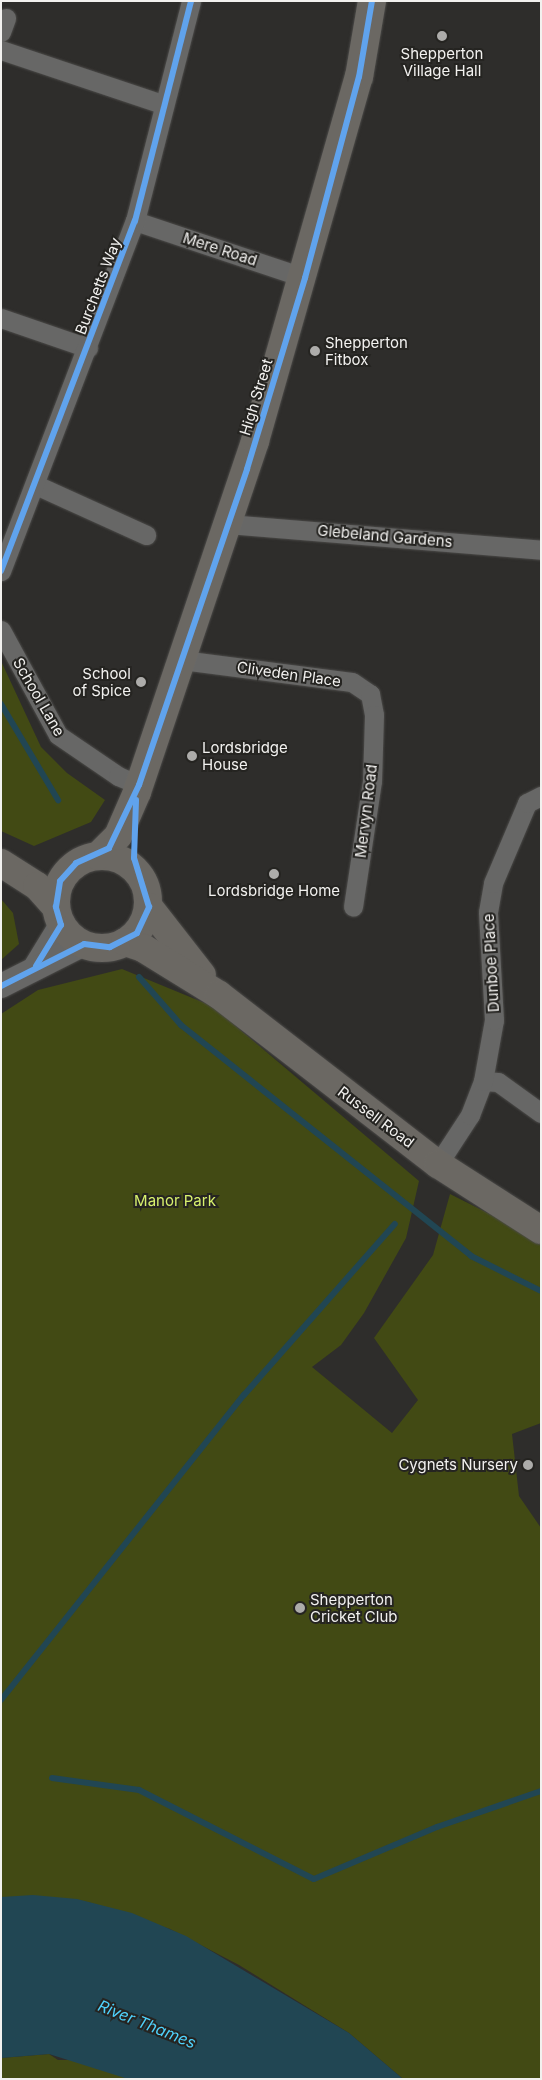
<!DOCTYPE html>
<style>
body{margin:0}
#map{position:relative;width:542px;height:2080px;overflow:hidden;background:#2e2d2b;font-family:Inter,sans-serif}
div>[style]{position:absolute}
.green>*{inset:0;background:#424a14}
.water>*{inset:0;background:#214653}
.stream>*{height:6px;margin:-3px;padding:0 3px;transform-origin:3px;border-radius:3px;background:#214653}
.roads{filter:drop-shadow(0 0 1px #4b4a48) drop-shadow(0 0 1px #4b4a48)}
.minor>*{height:19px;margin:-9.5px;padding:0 9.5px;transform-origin:9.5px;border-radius:9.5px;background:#676766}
.tertiary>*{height:24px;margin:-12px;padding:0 12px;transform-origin:12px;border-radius:12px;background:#676766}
.secondary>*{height:28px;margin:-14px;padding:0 14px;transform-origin:14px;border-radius:14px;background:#6b6863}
.secondary>.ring{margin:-14px;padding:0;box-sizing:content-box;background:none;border:28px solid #6b6863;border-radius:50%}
.cycleway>*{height:6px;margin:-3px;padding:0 3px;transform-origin:3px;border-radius:3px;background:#60a3ed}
.dots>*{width:14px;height:14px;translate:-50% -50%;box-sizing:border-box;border:2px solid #252421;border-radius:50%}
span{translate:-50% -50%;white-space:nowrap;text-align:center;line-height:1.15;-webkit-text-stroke:4px #252421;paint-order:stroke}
.poi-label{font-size:15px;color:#f2f1ef}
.left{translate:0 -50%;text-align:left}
.right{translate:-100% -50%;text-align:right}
.street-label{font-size:15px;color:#f2f1ef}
.park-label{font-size:15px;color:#d7f06d}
.water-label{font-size:16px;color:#4fd1fb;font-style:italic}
.frame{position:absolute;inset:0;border:2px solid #f2f1ef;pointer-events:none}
</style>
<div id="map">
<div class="green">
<i style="clip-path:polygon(1px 661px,41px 747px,67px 773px,105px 800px,91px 822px,34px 846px,1px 831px)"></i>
<i style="clip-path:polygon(1px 899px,13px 913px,19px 944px,1px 960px)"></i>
<i style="clip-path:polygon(122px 969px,212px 1006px,419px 1181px,406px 1238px,364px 1313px,341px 1345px,312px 1367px,392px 1433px,418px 1400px,374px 1338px,433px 1255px,450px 1194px,541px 1240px,541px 1423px,512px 1434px,519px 1496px,541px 1528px,541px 2079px,403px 2079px,349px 2033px,239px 1965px,170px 1929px,88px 1902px,1px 1897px,1px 1014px,38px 990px)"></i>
<i style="clip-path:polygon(49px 2054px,58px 2060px,78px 2060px,134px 2079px,1px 2079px,1px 2058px)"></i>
</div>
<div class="water">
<i style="clip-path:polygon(33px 1895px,77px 1899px,132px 1913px,186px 1936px,349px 2033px,403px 2079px,128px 2079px,49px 2054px,1px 2058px,1px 1897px)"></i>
</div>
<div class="stream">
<i style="left:1px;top:704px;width:112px;rotate:59.3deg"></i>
<i style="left:139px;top:977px;width:64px;rotate:48.8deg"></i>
<i style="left:181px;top:1025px;width:371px;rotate:38.5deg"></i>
<i style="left:471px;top:1256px;width:78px;rotate:26.6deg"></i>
<i style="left:1px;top:1700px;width:390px;rotate:-51.5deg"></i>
<i style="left:244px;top:1395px;width:228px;rotate:-48.6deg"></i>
<i style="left:52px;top:1778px;width:88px;rotate:7.9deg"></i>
<i style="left:139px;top:1790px;width:196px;rotate:27deg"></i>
<i style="left:314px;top:1879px;width:134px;rotate:-22.9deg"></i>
<i style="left:437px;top:1827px;width:110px;rotate:-19.1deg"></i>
</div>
<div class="roads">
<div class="minor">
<i style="left:1px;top:32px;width:15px;rotate:-70deg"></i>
<i style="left:1px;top:50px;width:170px;rotate:18.5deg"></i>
<i style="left:135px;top:221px;width:179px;rotate:18.5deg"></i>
<i style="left:1px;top:318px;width:92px;rotate:19deg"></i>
<i style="left:36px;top:485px;width:121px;rotate:24.4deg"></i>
<i style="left:228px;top:524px;width:314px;rotate:4.7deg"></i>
<i style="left:1px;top:571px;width:375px;rotate:-69.1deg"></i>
<i style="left:135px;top:221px;width:227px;rotate:-75.7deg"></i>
<i style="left:1px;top:630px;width:119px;rotate:61.5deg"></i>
<i style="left:58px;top:735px;width:73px;rotate:34.3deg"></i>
<i style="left:118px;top:776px;width:23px;rotate:23deg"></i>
<i style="left:182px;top:660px;width:171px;rotate:7.4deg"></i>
<i style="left:352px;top:682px;width:22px;rotate:34deg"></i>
<i style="left:370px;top:694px;width:21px;rotate:79deg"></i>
<i style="left:374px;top:715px;width:66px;rotate:91.7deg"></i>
<i style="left:372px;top:781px;width:127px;rotate:98.6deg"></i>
<i style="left:483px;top:1081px;width:15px;rotate:4deg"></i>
<i style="left:498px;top:1082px;width:53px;rotate:35.8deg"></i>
<i style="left:438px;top:1164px;width:59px;rotate:-56.9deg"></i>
<i style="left:470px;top:1115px;width:36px;rotate:-69deg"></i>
<i style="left:483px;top:1081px;width:62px;rotate:-79.8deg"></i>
<i style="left:494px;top:1020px;width:108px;rotate:-93.2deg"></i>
<i style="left:488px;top:912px;width:29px;rotate:-80deg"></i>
<i style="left:493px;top:883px;width:87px;rotate:-67deg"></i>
<i style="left:527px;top:803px;width:16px;rotate:-27deg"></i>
</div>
<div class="tertiary">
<i style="left:36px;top:966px;width:48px;rotate:-58.6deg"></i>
<i style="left:1px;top:986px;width:93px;rotate:-26.8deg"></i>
</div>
<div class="secondary">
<i class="ring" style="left:56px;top:856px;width:64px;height:64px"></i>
<i style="left:98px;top:856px;width:28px;rotate:-45deg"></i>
<i style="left:118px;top:836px;width:48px;rotate:-66.6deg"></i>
<i style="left:137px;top:792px;width:370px;rotate:-71.4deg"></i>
<i style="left:255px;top:441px;width:379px;rotate:-74.1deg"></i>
<i style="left:359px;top:77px;width:77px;rotate:-80.3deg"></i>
<i style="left:1px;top:863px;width:43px;rotate:32.6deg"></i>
<i style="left:37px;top:886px;width:28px;rotate:48deg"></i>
<i style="left:149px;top:907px;width:86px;rotate:52.1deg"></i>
<i style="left:125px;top:942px;width:19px;rotate:18deg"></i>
<i style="left:143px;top:948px;width:89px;rotate:31.7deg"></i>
<i style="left:219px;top:995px;width:277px;rotate:37.7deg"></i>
<i style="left:438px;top:1164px;width:122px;rotate:32.7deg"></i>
</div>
</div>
<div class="cycleway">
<i style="left:1px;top:571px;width:375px;rotate:-69.1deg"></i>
<i style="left:135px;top:221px;width:227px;rotate:-75.7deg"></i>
<i style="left:36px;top:966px;width:48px;rotate:-58.6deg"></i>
<i style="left:61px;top:925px;width:19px;rotate:-106deg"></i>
<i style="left:56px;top:907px;width:26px;rotate:-81deg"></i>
<i style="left:60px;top:881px;width:24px;rotate:-48deg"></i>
<i style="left:76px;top:863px;width:36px;rotate:-24deg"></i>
<i style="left:109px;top:848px;width:70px;rotate:-64.5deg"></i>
<i style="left:139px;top:785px;width:334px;rotate:-71.1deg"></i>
<i style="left:247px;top:469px;width:200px;rotate:-73.1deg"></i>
<i style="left:305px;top:278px;width:208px;rotate:-75deg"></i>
<i style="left:359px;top:77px;width:77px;rotate:-80.3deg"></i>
<i style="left:1px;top:986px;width:93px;rotate:-26.8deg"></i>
<i style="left:84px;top:944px;width:26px;rotate:7deg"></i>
<i style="left:110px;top:947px;width:30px;rotate:-27deg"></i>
<i style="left:137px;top:933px;width:29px;rotate:-65deg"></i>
<i style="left:149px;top:907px;width:51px;rotate:-107deg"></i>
<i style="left:134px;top:858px;width:58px;rotate:-88deg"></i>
</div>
<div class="dots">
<i style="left:442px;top:36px;background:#adacaa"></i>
<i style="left:315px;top:351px;background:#adacaa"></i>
<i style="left:141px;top:682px;background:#adacaa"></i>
<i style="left:192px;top:756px;background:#adacaa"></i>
<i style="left:274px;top:874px;background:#adacaa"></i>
<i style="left:528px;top:1465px;background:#adacaa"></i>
<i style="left:300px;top:1608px;background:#adacaa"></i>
</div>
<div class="poi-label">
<span style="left:442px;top:62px">Shepperton<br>Village Hall</span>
<span class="left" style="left:325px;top:351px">Shepperton<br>Fitbox</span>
<span class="right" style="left:131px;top:682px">School<br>of Spice</span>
<span class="left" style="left:202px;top:756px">Lordsbridge<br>House</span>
<span style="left:274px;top:891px">Lordsbridge Home</span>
<span class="right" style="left:518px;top:1465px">Cygnets Nursery</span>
<span class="left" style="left:310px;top:1608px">Shepperton<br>Cricket Club</span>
</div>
<div class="street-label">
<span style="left:220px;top:249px;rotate:18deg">Mere Road</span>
<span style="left:98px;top:286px;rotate:-69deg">Burchetts Way</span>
<span style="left:256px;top:397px;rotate:-73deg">High Street</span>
<span style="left:385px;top:536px;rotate:5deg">Glebeland Gardens</span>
<span style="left:289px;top:674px;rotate:8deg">Cliveden Place</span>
<span style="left:39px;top:697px;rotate:60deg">School Lane</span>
<span style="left:366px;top:811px;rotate:-83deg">Mervyn Road</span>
<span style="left:491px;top:963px;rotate:-93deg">Dunboe Place</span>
<span style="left:376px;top:1117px;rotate:37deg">Russell Road</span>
</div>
<div class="park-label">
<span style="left:175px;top:1201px">Manor Park</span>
</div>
<div class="water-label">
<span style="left:147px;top:2024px;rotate:22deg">River Thames</span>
</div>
<div class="frame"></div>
</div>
